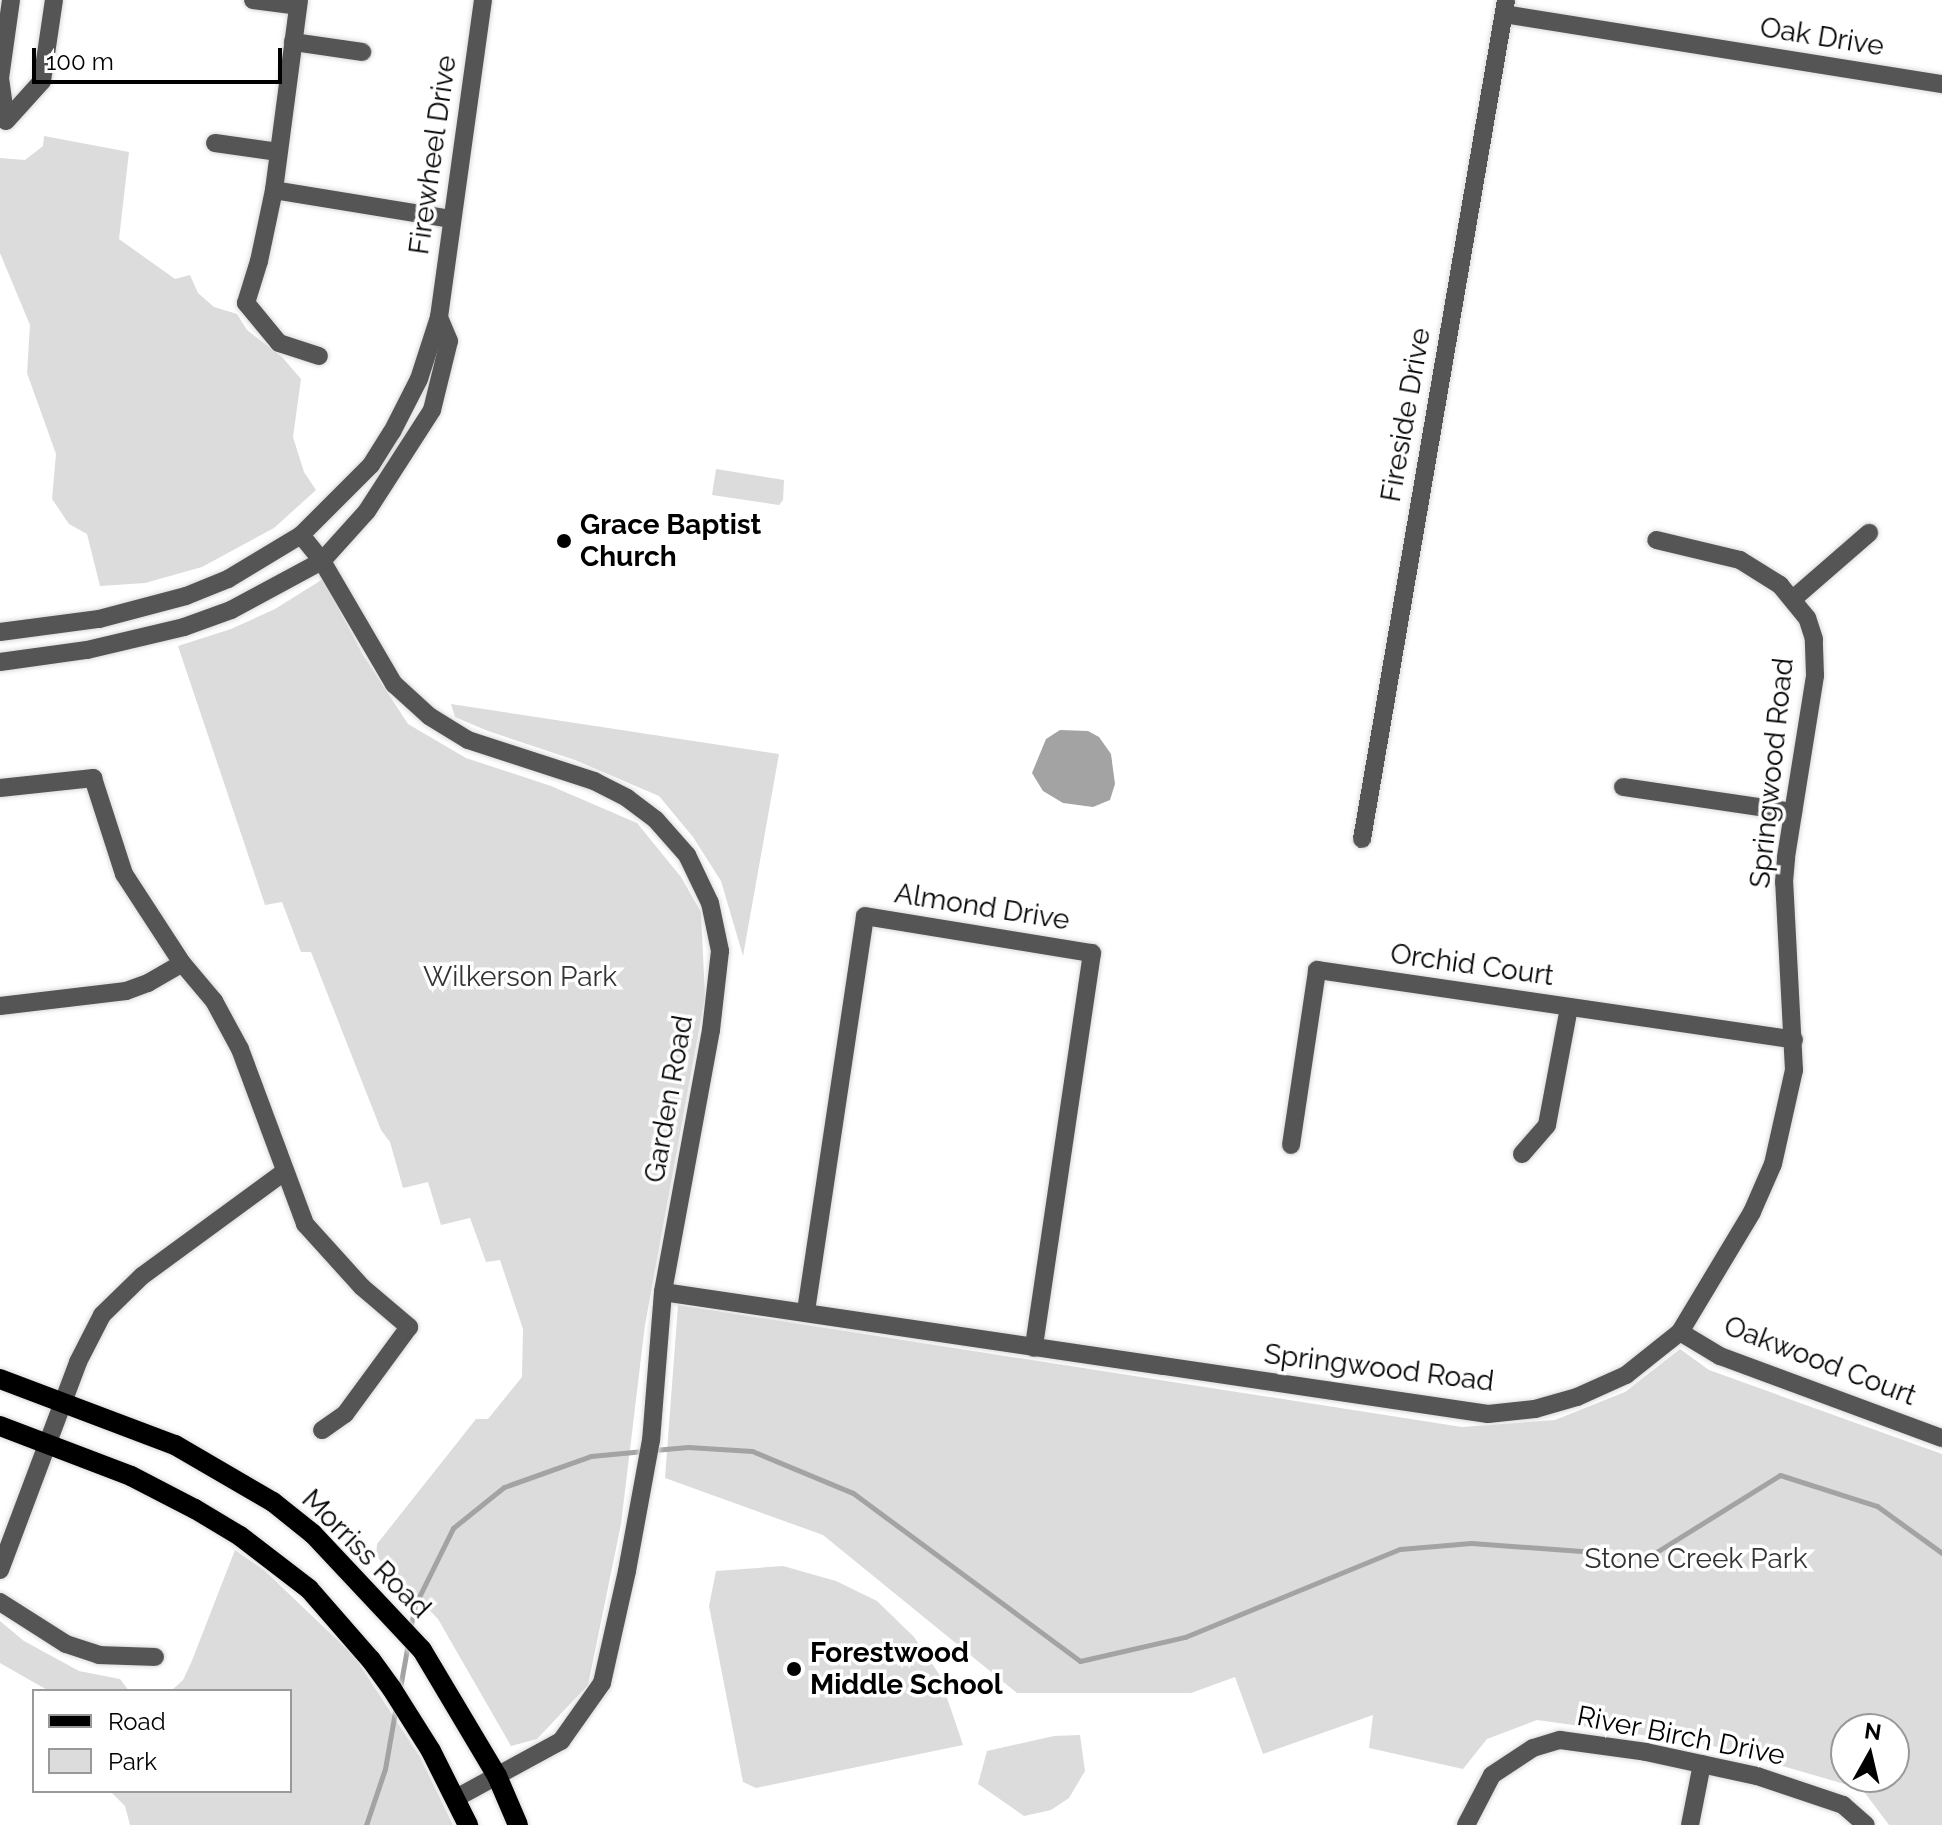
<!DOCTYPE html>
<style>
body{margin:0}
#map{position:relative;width:1942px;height:1825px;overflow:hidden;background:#fff;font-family:Raleway,sans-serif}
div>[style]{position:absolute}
.green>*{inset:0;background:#dcdcdc}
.water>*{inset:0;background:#a3a3a3}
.stream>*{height:5px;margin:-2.5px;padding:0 2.5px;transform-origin:2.5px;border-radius:2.5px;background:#a3a3a3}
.roads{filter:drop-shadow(0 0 2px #dbdbdb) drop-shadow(0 0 2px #dbdbdb)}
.minor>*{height:18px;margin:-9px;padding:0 9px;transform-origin:9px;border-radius:9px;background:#555}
.major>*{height:20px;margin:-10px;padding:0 10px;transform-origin:10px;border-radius:10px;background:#000}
.dots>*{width:22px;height:22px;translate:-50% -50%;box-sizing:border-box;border:4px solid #fff;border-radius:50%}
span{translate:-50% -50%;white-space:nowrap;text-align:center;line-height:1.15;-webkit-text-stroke:7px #fff;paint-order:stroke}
.street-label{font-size:28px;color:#000}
.poi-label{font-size:28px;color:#000;font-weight:700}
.left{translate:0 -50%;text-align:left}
.park-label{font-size:28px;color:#333}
.legend{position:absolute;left:32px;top:1689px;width:260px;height:104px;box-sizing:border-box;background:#fff;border:2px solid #999;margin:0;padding:10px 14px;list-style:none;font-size:24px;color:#000}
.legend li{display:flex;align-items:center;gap:16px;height:40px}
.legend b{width:40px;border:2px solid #999}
.north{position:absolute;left:1830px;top:1713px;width:80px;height:80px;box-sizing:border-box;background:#fff;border:2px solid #999;border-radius:50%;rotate:8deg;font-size:22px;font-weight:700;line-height:32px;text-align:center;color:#000}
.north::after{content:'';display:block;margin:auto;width:28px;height:36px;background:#000;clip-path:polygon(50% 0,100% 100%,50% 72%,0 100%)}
.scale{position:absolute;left:32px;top:48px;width:250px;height:36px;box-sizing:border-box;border:4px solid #000;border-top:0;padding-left:10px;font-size:24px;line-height:28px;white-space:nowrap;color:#000;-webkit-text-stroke:6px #fff;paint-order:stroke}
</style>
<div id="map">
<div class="green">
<i style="clip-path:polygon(44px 136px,129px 152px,119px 239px,175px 279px,190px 275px,198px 293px,214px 307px,237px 314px,247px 330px,282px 357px,301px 379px,293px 437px,304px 472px,316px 490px,274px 528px,202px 567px,145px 583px,100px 586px,87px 534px,69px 524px,52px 499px,56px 454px,27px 373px,30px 325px,0 253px,0 158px,25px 160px,43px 146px)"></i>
<i style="clip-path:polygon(716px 469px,784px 480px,783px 500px,779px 505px,712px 495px)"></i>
<i style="clip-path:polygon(323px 579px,363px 655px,408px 724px,466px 758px,551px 786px,637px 823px,681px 877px,701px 912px,705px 997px,645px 1325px,621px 1524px,588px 1685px,537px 1739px,511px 1746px,438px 1619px,376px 1556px,377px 1544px,476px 1419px,488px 1419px,522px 1377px,523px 1329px,500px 1260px,486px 1262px,470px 1218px,441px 1225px,428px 1182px,403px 1188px,390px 1142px,381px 1130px,311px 952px,301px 952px,282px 902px,265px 905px,178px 646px,231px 629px,275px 609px)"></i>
<i style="clip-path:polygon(451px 704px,779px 754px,743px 956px,721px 881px,693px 837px,659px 796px,575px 760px,488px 731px,455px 717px)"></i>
<i style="clip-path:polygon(evenodd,678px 1305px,1462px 1427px,1555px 1420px,1625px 1392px,1680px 1349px,1709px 1370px,1942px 1454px,1942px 1825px,1889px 1825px,1862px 1789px,1713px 1746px,1616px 1731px,1537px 1720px,1487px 1739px,1463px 1769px,1369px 1748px,1373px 1715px,1263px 1754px,1235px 1677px,1191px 1693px,1017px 1693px,823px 1535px,665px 1478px,678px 1305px,1846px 1729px,1894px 1729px,1894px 1777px,1846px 1777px,1846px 1729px)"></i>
<i style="clip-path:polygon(235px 1550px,265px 1571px,354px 1656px,420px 1757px,453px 1825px,130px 1825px,125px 1806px,110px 1791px,290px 1791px,290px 1691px,171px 1691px,183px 1680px,191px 1663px)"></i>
<i style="clip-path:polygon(783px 1566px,836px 1581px,877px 1601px,914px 1637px,939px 1674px,963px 1745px,756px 1788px,743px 1782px,709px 1606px,716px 1571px)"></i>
<i style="clip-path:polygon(0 1621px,24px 1641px,79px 1671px,120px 1679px,129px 1691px,49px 1691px,0 1663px)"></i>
<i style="clip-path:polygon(1080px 1735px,1085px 1771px,1069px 1798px,1051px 1810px,1024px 1816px,978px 1784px,987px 1751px,1054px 1736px)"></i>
</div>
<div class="water">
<i style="clip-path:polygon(1060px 730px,1088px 731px,1099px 737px,1111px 754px,1115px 784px,1110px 800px,1093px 807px,1063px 803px,1043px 791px,1032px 773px,1046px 739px)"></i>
</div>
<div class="stream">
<i style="left:654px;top:1450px;width:34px;rotate:-5deg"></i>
<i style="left:688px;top:1447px;width:64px;rotate:3.6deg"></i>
<i style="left:752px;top:1451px;width:109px;rotate:22.6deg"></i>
<i style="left:853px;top:1493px;width:282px;rotate:36.5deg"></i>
<i style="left:1080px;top:1661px;width:108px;rotate:-12.9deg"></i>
<i style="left:1185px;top:1637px;width:232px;rotate:-22.3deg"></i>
<i style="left:1400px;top:1549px;width:71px;rotate:-4.8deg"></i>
<i style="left:1471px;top:1543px;width:179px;rotate:4.2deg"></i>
<i style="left:1650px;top:1556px;width:153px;rotate:-31.9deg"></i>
<i style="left:1780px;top:1475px;width:102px;rotate:17.7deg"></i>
<i style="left:1877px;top:1506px;width:80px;rotate:35.9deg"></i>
<i style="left:410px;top:1629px;width:25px;rotate:-78deg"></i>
<i style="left:415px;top:1605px;width:86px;rotate:-63.7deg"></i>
<i style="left:453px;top:1528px;width:65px;rotate:-38.8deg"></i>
<i style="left:504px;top:1487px;width:92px;rotate:-19.6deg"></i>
<i style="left:591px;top:1456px;width:53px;rotate:-5.4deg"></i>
<i style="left:400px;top:1688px;width:46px;rotate:-79.9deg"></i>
<i style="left:366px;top:1825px;width:59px;rotate:-71.3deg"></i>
<i style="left:385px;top:1769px;width:64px;rotate:-80.1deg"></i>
</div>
<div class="roads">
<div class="minor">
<i style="left:11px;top:0;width:79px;rotate:98deg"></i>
<i style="left:0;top:78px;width:43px;rotate:82.1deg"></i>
<i style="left:6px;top:121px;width:54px;rotate:-48deg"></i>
<i style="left:42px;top:81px;width:82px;rotate:-81.6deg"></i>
<i style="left:253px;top:0;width:45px;rotate:7.6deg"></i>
<i style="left:299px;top:0;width:192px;rotate:97.5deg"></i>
<i style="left:274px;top:190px;width:73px;rotate:101.9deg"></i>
<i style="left:259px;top:261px;width:44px;rotate:107.2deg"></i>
<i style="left:246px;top:303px;width:52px;rotate:50.5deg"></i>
<i style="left:279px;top:343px;width:42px;rotate:18deg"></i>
<i style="left:1504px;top:14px;width:444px;rotate:9.1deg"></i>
<i style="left:293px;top:42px;width:70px;rotate:8.2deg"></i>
<i style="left:215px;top:143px;width:64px;rotate:8.1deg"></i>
<i style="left:274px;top:190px;width:179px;rotate:9.3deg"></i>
<i style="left:301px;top:535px;width:33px;rotate:51deg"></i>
<i style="left:322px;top:561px;width:143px;rotate:59.7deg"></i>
<i style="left:394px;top:684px;width:47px;rotate:42.4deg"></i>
<i style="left:429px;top:716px;width:46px;rotate:31.6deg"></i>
<i style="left:468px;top:740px;width:133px;rotate:18deg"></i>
<i style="left:594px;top:781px;width:37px;rotate:27deg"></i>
<i style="left:627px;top:798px;width:36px;rotate:37deg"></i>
<i style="left:656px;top:820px;width:47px;rotate:48.5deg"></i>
<i style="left:687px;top:855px;width:53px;rotate:64.4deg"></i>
<i style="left:710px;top:903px;width:49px;rotate:78.2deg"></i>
<i style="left:720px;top:951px;width:80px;rotate:96.5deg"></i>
<i style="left:711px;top:1030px;width:266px;rotate:100.4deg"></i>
<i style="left:663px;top:1292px;width:148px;rotate:94.6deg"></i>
<i style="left:651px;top:1440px;width:133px;rotate:100.4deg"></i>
<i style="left:627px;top:1571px;width:115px;rotate:102.6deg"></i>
<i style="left:602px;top:1683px;width:71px;rotate:125.3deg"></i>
<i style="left:561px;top:1741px;width:119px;rotate:151.5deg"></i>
<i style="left:1793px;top:599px;width:101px;rotate:-41deg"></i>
<i style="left:0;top:632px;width:100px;rotate:-7.5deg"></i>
<i style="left:99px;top:619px;width:90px;rotate:-14.8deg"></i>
<i style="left:186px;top:596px;width:45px;rotate:-22deg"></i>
<i style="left:228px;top:579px;width:85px;rotate:-31.1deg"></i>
<i style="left:301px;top:535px;width:99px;rotate:-45deg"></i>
<i style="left:371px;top:465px;width:39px;rotate:-58deg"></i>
<i style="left:392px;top:432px;width:59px;rotate:-63deg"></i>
<i style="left:419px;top:379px;width:65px;rotate:-72.1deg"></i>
<i style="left:439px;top:317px;width:320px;rotate:-82.1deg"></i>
<i style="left:0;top:662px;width:88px;rotate:-7.9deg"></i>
<i style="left:87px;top:650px;width:100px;rotate:-13.3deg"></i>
<i style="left:184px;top:627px;width:50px;rotate:-19.9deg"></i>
<i style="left:231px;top:610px;width:103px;rotate:-28.3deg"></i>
<i style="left:322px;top:561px;width:67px;rotate:-48deg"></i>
<i style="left:367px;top:511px;width:120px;rotate:-57.2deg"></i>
<i style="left:432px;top:410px;width:71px;rotate:-76.2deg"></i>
<i style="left:449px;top:341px;width:26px;rotate:-113deg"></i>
<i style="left:1623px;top:787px;width:172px;rotate:8.4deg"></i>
<i style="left:0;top:788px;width:94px;rotate:-6.1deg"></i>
<i style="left:93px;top:778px;width:101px;rotate:72.1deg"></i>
<i style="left:124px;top:874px;width:106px;rotate:56.9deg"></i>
<i style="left:182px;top:963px;width:50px;rotate:49.9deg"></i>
<i style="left:214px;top:1001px;width:55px;rotate:61.6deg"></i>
<i style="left:240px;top:1049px;width:187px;rotate:69.6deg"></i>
<i style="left:305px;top:1224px;width:85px;rotate:47.9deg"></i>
<i style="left:362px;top:1287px;width:62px;rotate:40.4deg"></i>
<i style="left:409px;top:1327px;width:108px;rotate:126.3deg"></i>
<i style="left:345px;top:1414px;width:28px;rotate:145deg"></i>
<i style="left:1362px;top:839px;width:851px;rotate:-80.26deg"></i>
<i style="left:0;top:1006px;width:127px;rotate:-6.8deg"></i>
<i style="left:126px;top:991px;width:23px;rotate:-20deg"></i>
<i style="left:148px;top:983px;width:39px;rotate:-30deg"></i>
<i style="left:1291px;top:1145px;width:177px;rotate:-81.5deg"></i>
<i style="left:1317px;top:970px;width:482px;rotate:8.3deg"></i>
<i style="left:1522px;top:1154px;width:38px;rotate:-49deg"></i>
<i style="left:1547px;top:1125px;width:120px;rotate:-79.4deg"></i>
<i style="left:663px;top:1292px;width:834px;rotate:8.41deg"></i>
<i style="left:1488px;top:1414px;width:47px;rotate:-6.1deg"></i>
<i style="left:1535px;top:1409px;width:44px;rotate:-15.9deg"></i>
<i style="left:1577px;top:1397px;width:54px;rotate:-24.2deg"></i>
<i style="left:1626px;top:1375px;width:69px;rotate:-38.5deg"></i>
<i style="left:1680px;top:1332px;width:140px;rotate:-59deg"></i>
<i style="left:1752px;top:1212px;width:52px;rotate:-66.4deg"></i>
<i style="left:1773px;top:1164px;width:96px;rotate:-77.4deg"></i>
<i style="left:1794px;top:1070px;width:188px;rotate:-93deg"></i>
<i style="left:1784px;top:882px;width:25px;rotate:-85deg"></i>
<i style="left:1786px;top:857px;width:184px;rotate:-80.9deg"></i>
<i style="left:1815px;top:675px;width:36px;rotate:-92deg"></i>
<i style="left:1814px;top:639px;width:22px;rotate:-108deg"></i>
<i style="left:1807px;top:618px;width:43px;rotate:-129.3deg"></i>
<i style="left:1780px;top:585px;width:47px;rotate:-148deg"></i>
<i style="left:1740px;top:560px;width:86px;rotate:-166.6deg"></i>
<i style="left:806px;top:1311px;width:399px;rotate:-81.5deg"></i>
<i style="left:865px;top:916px;width:230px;rotate:9.3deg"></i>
<i style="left:1092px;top:953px;width:399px;rotate:98.4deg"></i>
<i style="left:1680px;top:1332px;width:47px;rotate:31deg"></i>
<i style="left:1720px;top:1356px;width:237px;rotate:20.3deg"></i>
<i style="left:0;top:1570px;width:222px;rotate:-69.4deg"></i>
<i style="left:78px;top:1362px;width:53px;rotate:-62.9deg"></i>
<i style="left:102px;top:1315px;width:56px;rotate:-44.3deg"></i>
<i style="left:142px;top:1276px;width:176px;rotate:-36.2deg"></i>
<i style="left:0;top:1602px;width:78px;rotate:32.5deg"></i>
<i style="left:66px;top:1644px;width:35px;rotate:18deg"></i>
<i style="left:99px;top:1655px;width:56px;rotate:2deg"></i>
<i style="left:1466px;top:1825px;width:56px;rotate:-62.5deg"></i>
<i style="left:1492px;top:1775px;width:49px;rotate:-33.4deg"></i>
<i style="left:1533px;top:1748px;width:28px;rotate:-17deg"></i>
<i style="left:1560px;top:1740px;width:87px;rotate:7.9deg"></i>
<i style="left:1646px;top:1752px;width:114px;rotate:12.2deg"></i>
<i style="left:1757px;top:1776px;width:91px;rotate:18.6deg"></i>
<i style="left:1843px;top:1805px;width:30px;rotate:41deg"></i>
<i style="left:1690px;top:1825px;width:62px;rotate:-78.9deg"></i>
</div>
<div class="major">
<i style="left:0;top:1379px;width:187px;rotate:20.7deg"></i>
<i style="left:175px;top:1445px;width:113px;rotate:30.2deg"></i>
<i style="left:273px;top:1502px;width:51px;rotate:38.7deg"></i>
<i style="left:313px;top:1534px;width:159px;rotate:46.8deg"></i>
<i style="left:422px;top:1650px;width:147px;rotate:59.2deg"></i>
<i style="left:497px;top:1776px;width:53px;rotate:66.8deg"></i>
<i style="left:0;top:1426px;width:140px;rotate:20.9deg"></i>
<i style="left:131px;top:1476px;width:72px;rotate:27.3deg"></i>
<i style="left:195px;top:1509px;width:52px;rotate:31deg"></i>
<i style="left:240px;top:1536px;width:87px;rotate:37.5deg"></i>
<i style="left:309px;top:1589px;width:94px;rotate:48.9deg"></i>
<i style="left:371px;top:1660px;width:36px;rotate:54deg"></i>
<i style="left:392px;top:1689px;width:73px;rotate:57.8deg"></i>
<i style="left:431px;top:1751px;width:83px;rotate:63.4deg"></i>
</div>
</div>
<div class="dots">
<i style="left:564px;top:541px;background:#000"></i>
<i style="left:794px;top:1669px;background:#000"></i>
</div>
<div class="street-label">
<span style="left:1822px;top:37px;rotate:9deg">Oak Drive</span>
<span style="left:433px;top:155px;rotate:-82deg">Firewheel Drive</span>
<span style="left:1406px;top:415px;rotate:-80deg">Fireside Drive</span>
<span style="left:1772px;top:773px;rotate:-84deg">Springwood Road</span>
<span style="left:982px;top:907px;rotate:9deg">Almond Drive</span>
<span style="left:1472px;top:965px;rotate:8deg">Orchid Court</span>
<span style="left:669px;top:1099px;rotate:-80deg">Garden Road</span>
<span style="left:1820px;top:1361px;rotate:21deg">Oakwood Court</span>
<span style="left:1379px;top:1368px;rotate:7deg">Springwood Road</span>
<span style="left:366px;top:1554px;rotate:45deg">Morriss Road</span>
<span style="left:1681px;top:1736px;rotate:11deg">River Birch Drive</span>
</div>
<div class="poi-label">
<span class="left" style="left:580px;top:541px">Grace Baptist<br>Church</span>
<span class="left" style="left:810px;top:1669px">Forestwood<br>Middle School</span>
</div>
<div class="park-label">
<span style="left:520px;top:977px">Wilkerson Park</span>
<span style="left:1696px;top:1559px">Stone Creek Park</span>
</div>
<ul class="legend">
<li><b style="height:10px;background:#000"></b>Road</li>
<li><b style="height:22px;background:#dcdcdc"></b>Park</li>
</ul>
<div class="north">N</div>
<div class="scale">100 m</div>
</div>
